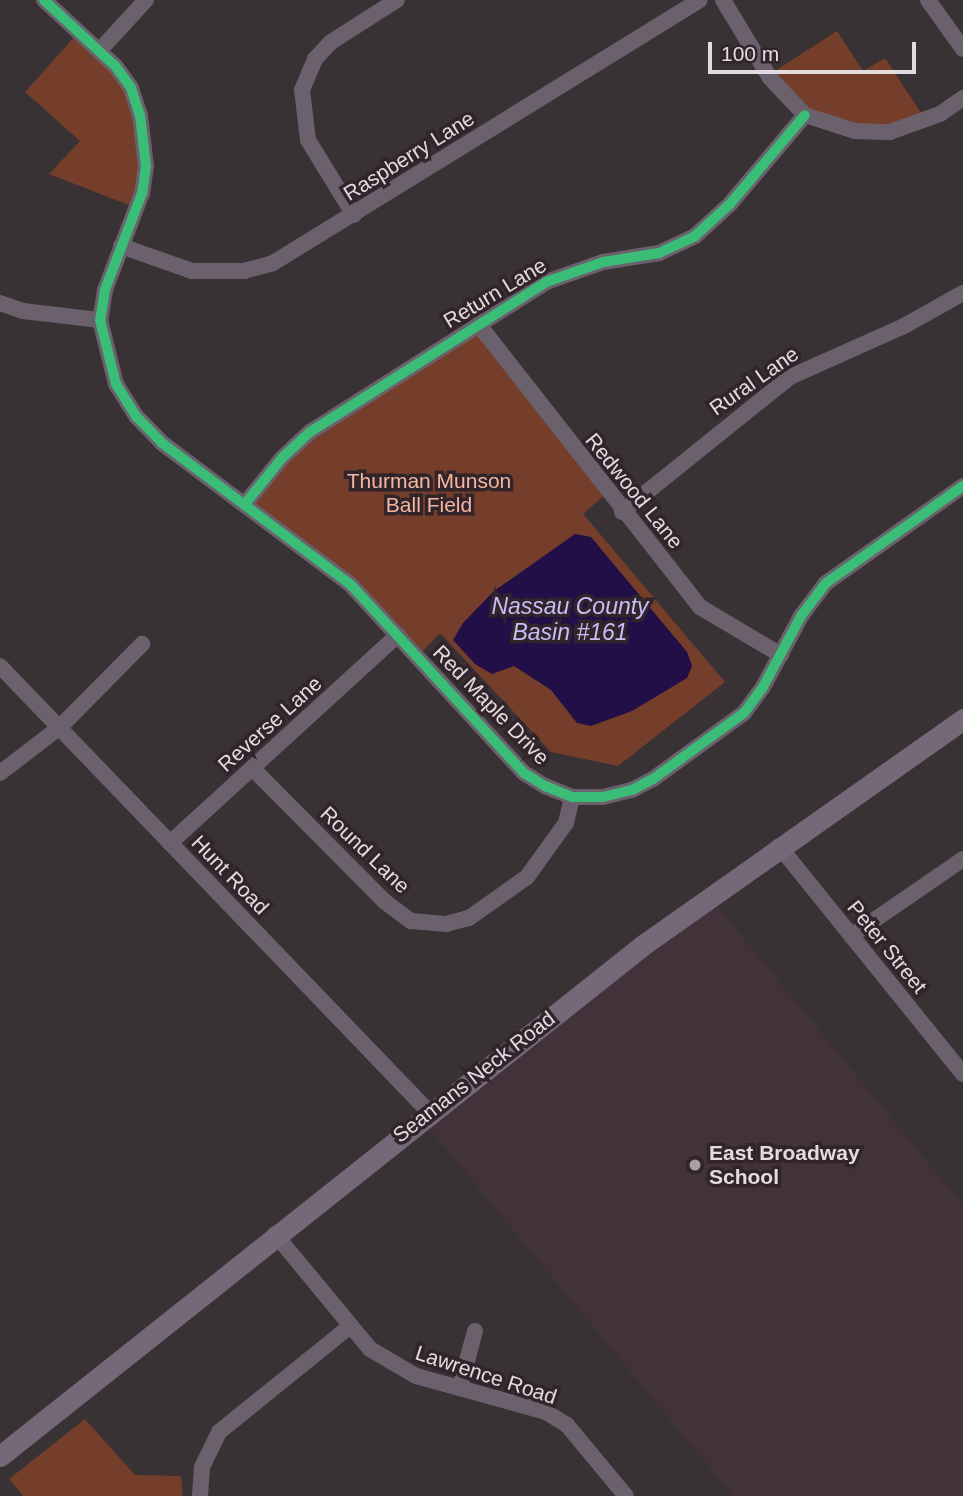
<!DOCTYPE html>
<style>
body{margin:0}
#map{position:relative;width:963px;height:1496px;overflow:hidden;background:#383235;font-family:Arial,sans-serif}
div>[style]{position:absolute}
.built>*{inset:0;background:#42333b}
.green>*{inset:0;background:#753e2a}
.water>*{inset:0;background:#220f47}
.minor>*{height:16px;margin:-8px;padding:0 8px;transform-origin:8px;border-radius:8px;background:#6b616d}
.major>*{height:21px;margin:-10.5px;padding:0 10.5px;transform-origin:10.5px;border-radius:10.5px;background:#756878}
.cycleway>*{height:10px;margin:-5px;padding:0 5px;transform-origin:5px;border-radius:5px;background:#3abd76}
.dots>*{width:19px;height:19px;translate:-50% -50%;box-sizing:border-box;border:4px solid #31252b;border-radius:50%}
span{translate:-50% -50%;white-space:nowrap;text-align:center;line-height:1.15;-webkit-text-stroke:7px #31252b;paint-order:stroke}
.street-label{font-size:21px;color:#e3dbdf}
.park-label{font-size:21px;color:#f5b69f}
.poi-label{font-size:21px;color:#e3dbdf;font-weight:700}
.left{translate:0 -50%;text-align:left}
.water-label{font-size:23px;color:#c7bef8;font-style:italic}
.scale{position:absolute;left:708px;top:42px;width:208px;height:32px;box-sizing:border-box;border:4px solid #e3dbdf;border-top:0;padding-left:9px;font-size:21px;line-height:24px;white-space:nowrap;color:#e3dbdf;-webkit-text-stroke:5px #31252b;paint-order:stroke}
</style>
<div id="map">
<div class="built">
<i style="clip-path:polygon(714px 902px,963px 1205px,963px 1496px,733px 1496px,427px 1126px)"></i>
</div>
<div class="green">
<i style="clip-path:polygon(837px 31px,863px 71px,885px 58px,925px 119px,855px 129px,805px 112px,772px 73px)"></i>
<i style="clip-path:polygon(78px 33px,116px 67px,142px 137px,134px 207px,49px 174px,80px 141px,25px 92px)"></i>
<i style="clip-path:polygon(478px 328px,607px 493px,583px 514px,725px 682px,618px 766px,551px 752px,440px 633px,419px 655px,249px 504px,312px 435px)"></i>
<i style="clip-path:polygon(85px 1419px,135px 1475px,181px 1476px,183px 1496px,23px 1496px,9px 1479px)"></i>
</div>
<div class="water">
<i style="clip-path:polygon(575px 534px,591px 537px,687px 652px,692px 666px,687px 678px,632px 711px,591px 726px,577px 723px,551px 690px,514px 666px,492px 674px,475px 664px,453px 640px,463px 623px,494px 591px)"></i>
</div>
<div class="minor">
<i style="left:44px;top:0;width:98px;rotate:42.9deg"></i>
<i style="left:116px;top:67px;width:26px;rotate:54deg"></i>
<i style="left:131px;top:88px;width:28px;rotate:72deg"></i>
<i style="left:140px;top:115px;width:51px;rotate:83.3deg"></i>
<i style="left:146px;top:166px;width:27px;rotate:98deg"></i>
<i style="left:142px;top:193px;width:104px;rotate:110.9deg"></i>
<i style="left:105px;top:290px;width:30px;rotate:99deg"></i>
<i style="left:100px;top:320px;width:66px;rotate:76deg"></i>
<i style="left:116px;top:384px;width:39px;rotate:58deg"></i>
<i style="left:137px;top:417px;width:36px;rotate:46deg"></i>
<i style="left:162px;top:443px;width:236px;rotate:36.9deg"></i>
<i style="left:351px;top:585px;width:255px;rotate:47.4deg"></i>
<i style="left:524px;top:773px;width:25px;rotate:32deg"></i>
<i style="left:545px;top:786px;width:29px;rotate:22deg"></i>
<i style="left:572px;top:797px;width:31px"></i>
<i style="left:603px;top:797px;width:30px;rotate:-14deg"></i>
<i style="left:632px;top:790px;width:24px;rotate:-28deg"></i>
<i style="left:653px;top:779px;width:112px;rotate:-36deg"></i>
<i style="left:744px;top:713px;width:32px;rotate:-54deg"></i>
<i style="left:763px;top:687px;width:81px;rotate:-61.8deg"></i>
<i style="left:801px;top:616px;width:41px;rotate:-52.9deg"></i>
<i style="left:826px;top:583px;width:168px;rotate:-35.3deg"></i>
<i style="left:723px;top:0;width:91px;rotate:58.9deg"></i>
<i style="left:770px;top:78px;width:51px;rotate:46.6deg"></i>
<i style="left:805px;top:115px;width:52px;rotate:17.7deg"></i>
<i style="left:855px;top:131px;width:35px;rotate:2deg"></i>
<i style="left:890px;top:132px;width:53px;rotate:-19.8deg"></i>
<i style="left:940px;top:114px;width:28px;rotate:-35deg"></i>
<i style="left:928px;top:0;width:60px;rotate:54.5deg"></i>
<i style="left:100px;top:50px;width:68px;rotate:-47.4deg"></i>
<i style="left:354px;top:215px;width:88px;rotate:-121.5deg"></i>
<i style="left:308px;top:140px;width:50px;rotate:-96.8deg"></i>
<i style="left:302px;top:90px;width:34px;rotate:-67deg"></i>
<i style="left:315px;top:59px;width:23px;rotate:-47deg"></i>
<i style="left:331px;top:42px;width:78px;rotate:-32.5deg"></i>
<i style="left:121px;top:246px;width:75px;rotate:19.4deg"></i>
<i style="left:192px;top:271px;width:52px"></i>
<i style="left:244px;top:271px;width:30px;rotate:-15deg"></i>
<i style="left:273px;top:263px;width:501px;rotate:-31.63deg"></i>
<i style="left:0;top:303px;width:24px;rotate:19deg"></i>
<i style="left:23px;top:311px;width:78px;rotate:6.7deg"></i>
<i style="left:479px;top:325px;width:358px;rotate:51.9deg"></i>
<i style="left:700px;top:607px;width:94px;rotate:30.7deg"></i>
<i style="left:245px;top:504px;width:59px;rotate:-51.2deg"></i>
<i style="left:282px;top:458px;width:38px;rotate:-43deg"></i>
<i style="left:310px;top:432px;width:280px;rotate:-32.4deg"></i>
<i style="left:546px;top:282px;width:60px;rotate:-19.3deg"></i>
<i style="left:603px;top:262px;width:57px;rotate:-9.1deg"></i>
<i style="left:659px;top:253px;width:40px;rotate:-25deg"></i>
<i style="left:695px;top:236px;width:47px;rotate:-42.4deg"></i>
<i style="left:730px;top:204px;width:116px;rotate:-49.9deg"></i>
<i style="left:622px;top:512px;width:216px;rotate:-38.8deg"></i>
<i style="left:790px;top:377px;width:125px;rotate:-24.1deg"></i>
<i style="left:904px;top:326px;width:68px;rotate:-29.2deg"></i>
<i style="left:0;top:666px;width:619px;rotate:46.11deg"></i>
<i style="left:253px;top:769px;width:186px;rotate:45.2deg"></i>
<i style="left:384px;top:901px;width:34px;rotate:37deg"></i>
<i style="left:411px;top:921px;width:35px;rotate:5deg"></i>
<i style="left:446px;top:924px;width:24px;rotate:-15deg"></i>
<i style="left:469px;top:918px;width:71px;rotate:-35.3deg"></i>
<i style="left:527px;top:877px;width:67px;rotate:-54.2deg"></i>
<i style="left:566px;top:823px;width:27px;rotate:-77deg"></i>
<i style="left:0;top:773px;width:76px;rotate:-37.5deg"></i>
<i style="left:60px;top:727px;width:117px;rotate:-45.3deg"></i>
<i style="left:170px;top:843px;width:309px;rotate:-42.4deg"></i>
<i style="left:779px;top:846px;width:293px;rotate:51.1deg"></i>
<i style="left:851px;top:936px;width:136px;rotate:-34.5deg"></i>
<i style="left:275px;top:1234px;width:149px;rotate:50.4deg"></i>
<i style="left:370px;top:1349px;width:53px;rotate:30.4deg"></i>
<i style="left:416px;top:1376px;width:135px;rotate:15.5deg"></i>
<i style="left:546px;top:1412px;width:25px;rotate:32deg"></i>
<i style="left:567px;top:1425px;width:92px;rotate:50.3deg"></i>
<i style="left:460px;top:1387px;width:58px;rotate:-75deg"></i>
<i style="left:200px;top:1496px;width:29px;rotate:-86deg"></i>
<i style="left:202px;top:1467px;width:39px;rotate:-64deg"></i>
<i style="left:219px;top:1432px;width:167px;rotate:-38.9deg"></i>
</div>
<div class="major">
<i style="left:0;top:1456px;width:821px;rotate:-38.47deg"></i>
<i style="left:643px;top:945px;width:392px;rotate:-35.2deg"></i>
</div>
<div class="cycleway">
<i style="left:44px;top:0;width:98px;rotate:42.9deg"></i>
<i style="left:116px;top:67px;width:26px;rotate:54deg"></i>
<i style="left:131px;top:88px;width:28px;rotate:72deg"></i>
<i style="left:140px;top:115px;width:51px;rotate:83.3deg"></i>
<i style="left:146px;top:166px;width:27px;rotate:98deg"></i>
<i style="left:142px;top:193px;width:104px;rotate:110.9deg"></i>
<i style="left:105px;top:290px;width:30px;rotate:99deg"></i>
<i style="left:100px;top:320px;width:66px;rotate:76deg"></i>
<i style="left:116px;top:384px;width:39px;rotate:58deg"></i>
<i style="left:137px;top:417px;width:36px;rotate:46deg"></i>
<i style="left:162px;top:443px;width:236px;rotate:36.9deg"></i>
<i style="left:351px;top:585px;width:255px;rotate:47.4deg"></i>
<i style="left:524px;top:773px;width:25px;rotate:32deg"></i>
<i style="left:545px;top:786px;width:29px;rotate:22deg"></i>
<i style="left:572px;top:797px;width:31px"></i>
<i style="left:603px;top:797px;width:30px;rotate:-14deg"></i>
<i style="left:632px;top:790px;width:24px;rotate:-28deg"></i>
<i style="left:653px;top:779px;width:112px;rotate:-36deg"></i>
<i style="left:744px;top:713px;width:32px;rotate:-54deg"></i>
<i style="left:763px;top:687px;width:81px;rotate:-61.8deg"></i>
<i style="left:801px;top:616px;width:41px;rotate:-52.9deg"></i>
<i style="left:826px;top:583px;width:168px;rotate:-35.3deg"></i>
<i style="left:245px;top:504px;width:59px;rotate:-51.2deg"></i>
<i style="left:282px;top:458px;width:38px;rotate:-43deg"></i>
<i style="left:310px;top:432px;width:280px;rotate:-32.4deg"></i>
<i style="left:546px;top:282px;width:60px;rotate:-19.3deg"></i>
<i style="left:603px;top:262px;width:57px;rotate:-9.1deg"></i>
<i style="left:659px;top:253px;width:40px;rotate:-25deg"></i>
<i style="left:695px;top:236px;width:47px;rotate:-42.4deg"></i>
<i style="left:730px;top:204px;width:116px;rotate:-49.9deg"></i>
</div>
<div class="dots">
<i style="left:695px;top:1165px;background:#a7a0a4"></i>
</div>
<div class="street-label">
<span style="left:409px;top:156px;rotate:-32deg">Raspberry Lane</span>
<span style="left:495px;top:293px;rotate:-31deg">Return Lane</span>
<span style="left:754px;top:381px;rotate:-35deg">Rural Lane</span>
<span style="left:634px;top:491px;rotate:51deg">Redwood Lane</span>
<span style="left:491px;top:705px;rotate:46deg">Red Maple Drive</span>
<span style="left:270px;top:724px;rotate:-42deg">Reverse Lane</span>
<span style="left:365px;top:850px;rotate:44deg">Round Lane</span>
<span style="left:230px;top:875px;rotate:46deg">Hunt Road</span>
<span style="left:887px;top:947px;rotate:51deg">Peter Street</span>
<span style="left:474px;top:1077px;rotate:-38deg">Seamans Neck Road</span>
<span style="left:486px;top:1375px;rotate:18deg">Lawrence Road</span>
</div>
<div class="park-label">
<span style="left:429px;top:493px">Thurman Munson<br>Ball Field</span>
</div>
<div class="poi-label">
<span class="left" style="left:709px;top:1165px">East Broadway<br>School</span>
</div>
<div class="water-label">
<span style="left:570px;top:619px">Nassau County<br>Basin #161</span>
</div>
<div class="scale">100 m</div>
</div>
